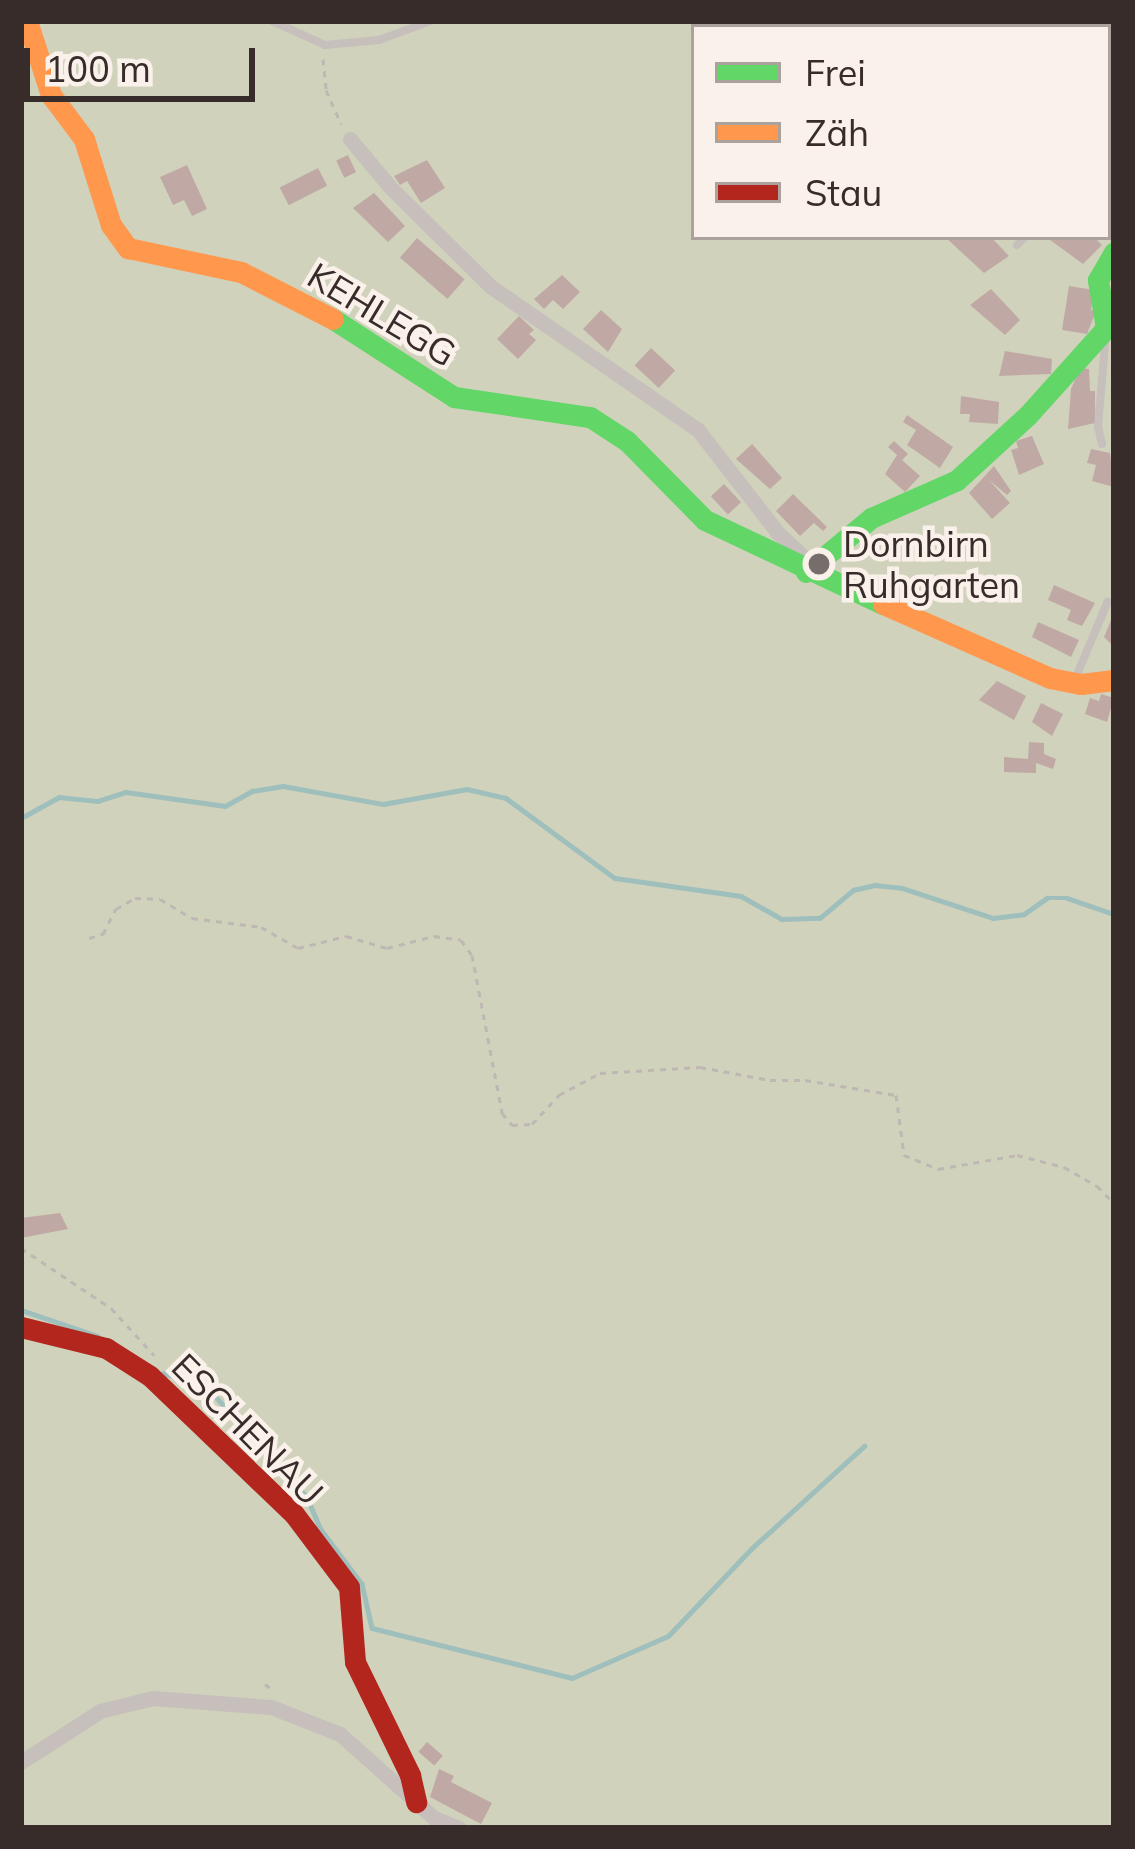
<!DOCTYPE html>
<meta charset="utf-8">
<style>
body{margin:0}
#map{position:relative;width:1135px;height:1849px;overflow:hidden;background:#ede7e2;font-family:Mulish,sans-serif}
div>[style]{position:absolute}
.green>*{inset:0;background:#d0d2bc}
.stream>*{height:4.5px;margin:-2.25px;padding:0 2.25px;transform-origin:2.25px;border-radius:2.25px;background:#9fbfbc}
.building>*{inset:0;background:#c0a9a4;transform-origin:0 0}
.path>*{height:3px;margin-top:-1.5px;transform-origin:0;background:repeating-linear-gradient(90deg,#bfb7b3 0 6px,transparent 0 12px)}
.lane>*{height:8px;margin:-4px;padding:0 4px;transform-origin:4px;border-radius:4px;background:#c6bfbb}
.street>*{height:15px;margin:-7.5px;padding:0 7.5px;transform-origin:7.5px;border-radius:7.5px;background:#c6bfbb}
.fast>*{height:21px;margin:-10.5px;padding:0 10.5px;transform-origin:10.5px;border-radius:10.5px;background:#63d668}
.slow>*{height:21px;margin:-10.5px;padding:0 10.5px;transform-origin:10.5px;border-radius:10.5px;background:#ff974d}
.jam>*{height:21px;margin:-10.5px;padding:0 10.5px;transform-origin:10.5px;border-radius:10.5px;background:#b3261e}
.dots>*{width:33px;height:33px;translate:-50% -50%;box-sizing:border-box;border:6px solid #f9f1ea;border-radius:50%}
span{translate:-50% -50%;white-space:nowrap;text-align:center;line-height:1.15;-webkit-text-stroke:9px #f9f1ea;paint-order:stroke}
.street-label{font-size:36px;color:#372c29}
.poi-label{font-size:36px;color:#372c29}
.left{translate:0 -50%;text-align:left}
.frame{position:absolute;inset:0;border:24px solid #372c29;pointer-events:none}
.legend{position:absolute;left:691px;top:24px;width:420px;height:216px;box-sizing:border-box;background:#f9f1ea;border:3px solid #aba29d;margin:0;padding:15px 21px;list-style:none;font-size:36px;color:#372c29}
.legend li{display:flex;align-items:center;gap:24px;height:60px}
.legend b{width:60px;border:3px solid #aba29d}
.scale{position:absolute;left:24px;top:48px;width:231px;height:54px;box-sizing:border-box;border:6px solid #372c29;border-top:0;padding-left:15px;font-size:36px;line-height:42px;white-space:nowrap;color:#372c29;-webkit-text-stroke:9px #f9f1ea;paint-order:stroke}
</style>
<div id="map">
<div class="green">
<i style="clip-path:polygon(evenodd,21px 21px,1114px 21px,1114px 1828px,21px 1828px,21px 21px,694px 27px,1108px 27px,1108px 237px,694px 237px,694px 27px,21px 21px,241px 1454px,258px 1465px,296px 1510px,357px 1601px,360px 1667px,342px 1594px,241px 1454px)"></i>
</div>
<div class="stream">
<i style="left:21px;top:818px;width:43px;rotate:-28.9deg"></i>
<i style="left:59px;top:797px;width:39px;rotate:6deg"></i>
<i style="left:98px;top:801px;width:29px;rotate:-18deg"></i>
<i style="left:126px;top:792px;width:100px;rotate:8deg"></i>
<i style="left:225px;top:806px;width:31px;rotate:-29deg"></i>
<i style="left:252px;top:791px;width:31px;rotate:-9deg"></i>
<i style="left:283px;top:786px;width:102px;rotate:10.2deg"></i>
<i style="left:383px;top:804px;width:85px;rotate:-10.1deg"></i>
<i style="left:467px;top:789px;width:40px;rotate:13deg"></i>
<i style="left:506px;top:798px;width:135px;rotate:36.3deg"></i>
<i style="left:615px;top:878px;width:127px;rotate:8.1deg"></i>
<i style="left:741px;top:896px;width:47px;rotate:29.3deg"></i>
<i style="left:782px;top:919px;width:38px;rotate:-2deg"></i>
<i style="left:820px;top:918px;width:43px;rotate:-40.3deg"></i>
<i style="left:853px;top:890px;width:23px;rotate:-13deg"></i>
<i style="left:875px;top:885px;width:27px;rotate:6deg"></i>
<i style="left:902px;top:888px;width:96px;rotate:18.2deg"></i>
<i style="left:993px;top:918px;width:31px;rotate:-7deg"></i>
<i style="left:1024px;top:914px;width:28px;rotate:-35deg"></i>
<i style="left:1047px;top:898px;width:20px"></i>
<i style="left:1067px;top:898px;width:50px;rotate:18.8deg"></i>
<i style="left:21px;top:1310px;width:81px;rotate:18.7deg"></i>
<i style="left:163px;top:1373px;width:45px;rotate:16.8deg"></i>
<i style="left:206px;top:1386px;width:150px;rotate:47.7deg"></i>
<i style="left:307px;top:1497px;width:34px;rotate:67deg"></i>
<i style="left:320px;top:1528px;width:70px;rotate:53.1deg"></i>
<i style="left:362px;top:1584px;width:45px;rotate:77.2deg"></i>
<i style="left:372px;top:1628px;width:206px;rotate:14deg"></i>
<i style="left:572px;top:1678px;width:105px;rotate:-23.6deg"></i>
<i style="left:668px;top:1636px;width:120px;rotate:-46.3deg"></i>
<i style="left:751px;top:1549px;width:153px;rotate:-42.3deg"></i>
</div>
<div class="building">
<i style="clip-path:polygon(758px 21px,783px 21px,782px 27px,757px 26px)"></i>
<i style="clip-path:polygon(919px 21px,939px 21px,947px 27px,914px 27px)"></i>
<i style="clip-path:polygon(1084px 21px,1107px 21px,1103px 27px,1079px 27px)"></i>
<i style="left:348px;top:155px;width:19px;height:13px;rotate:65deg"></i>
<i style="clip-path:polygon(427px 160px,445px 188px,421px 203px,407px 181px,400px 185px,394px 176px)"></i>
<i style="clip-path:polygon(187px 165px,207px 209px,192px 216px,184px 200px,173px 205px,160px 177px)"></i>
<i style="left:318px;top:168px;width:20px;height:43px;rotate:63deg"></i>
<i style="clip-path:polygon(1114px 183px,1114px 215px,1108px 210px,1108px 190px)"></i>
<i style="clip-path:polygon(374px 193px,405px 226px,388px 242px,353px 208px)"></i>
<i style="clip-path:polygon(945px 237px,991px 237px,1009px 256px,984px 273px)"></i>
<i style="clip-path:polygon(1046px 237px,1094px 237px,1102px 245px,1083px 264px)"></i>
<i style="left:417px;top:238px;width:63px;height:26px;rotate:41deg"></i>
<i style="clip-path:polygon(562px 275px,580px 292px,563px 309px,553px 300px,544px 309px,534px 299px)"></i>
<i style="clip-path:polygon(1069px 286px,1094px 290px,1091px 310px,1096px 311px,1087px 334px,1062px 330px)"></i>
<i style="clip-path:polygon(991px 289px,1020px 320px,1005px 335px,970px 305px)"></i>
<i style="clip-path:polygon(601px 310px,622px 329px,608px 352px,583px 329px)"></i>
<i style="clip-path:polygon(519px 316px,534px 330px,529px 334px,536px 340px,518px 359px,497px 339px)"></i>
<i style="left:651px;top:348px;width:33px;height:24px;rotate:43deg"></i>
<i style="clip-path:polygon(1005px 351px,1052px 359px,1051px 374px,999px 376px)"></i>
<i style="clip-path:polygon(1080px 368px,1089px 369px,1090px 391px,1095px 391px,1095px 423px,1068px 429px,1071px 389px)"></i>
<i style="clip-path:polygon(961px 396px,999px 402px,998px 424px,969px 422px,970px 414px,960px 414px)"></i>
<i style="clip-path:polygon(907px 415px,953px 447px,940px 468px,907px 445px,916px 430px,903px 422px)"></i>
<i style="clip-path:polygon(1032px 436px,1044px 464px,1019px 475px,1011px 450px,1018px 448px,1016px 441px)"></i>
<i style="clip-path:polygon(894px 441px,908px 454px,902px 460px,920px 476px,905px 492px,885px 474px,897px 455px,888px 447px)"></i>
<i style="clip-path:polygon(752px 444px,782px 478px,770px 489px,736px 459px)"></i>
<i style="clip-path:polygon(1091px 449px,1110px 453px,1114px 487px,1092px 481px,1096px 465px,1087px 463px)"></i>
<i style="clip-path:polygon(994px 466px,1011px 491px,1007px 495px,989px 480px,1010px 503px,992px 519px,969px 493px)"></i>
<i style="left:724px;top:484px;width:25px;height:18px;rotate:47deg"></i>
<i style="clip-path:polygon(793px 494px,827px 527px,823px 531px,814px 523px,800px 536px,776px 511px)"></i>
<i style="clip-path:polygon(1054px 585px,1095px 603px,1082px 626px,1067px 620px,1071px 610px,1048px 600px)"></i>
<i style="clip-path:polygon(1114px 613px,1114px 647px,1104px 637px)"></i>
<i style="clip-path:polygon(1038px 622px,1079px 640px,1071px 657px,1032px 637px)"></i>
<i style="clip-path:polygon(997px 681px,1026px 696px,1014px 720px,979px 700px)"></i>
<i style="clip-path:polygon(1101px 694px,1114px 698px,1107px 722px,1085px 714px,1090px 698px,1099px 701px)"></i>
<i style="clip-path:polygon(1041px 703px,1063px 714px,1052px 736px,1032px 722px)"></i>
<i style="clip-path:polygon(1029px 742px,1044px 743px,1044px 754px,1056px 759px,1053px 769px,1036px 763px,1036px 773px,1004px 772px,1004px 757px,1028px 759px)"></i>
<i style="clip-path:polygon(60px 1213px,68px 1229px,21px 1238px,21px 1218px)"></i>
<i style="left:427px;top:1742px;width:21px;height:13px;rotate:41deg"></i>
<i style="clip-path:polygon(439px 1769px,454px 1776px,451px 1782px,492px 1803px,481px 1824px,430px 1797px)"></i>
</div>
<div class="path">
<i style="left:323px;top:59px;width:31px;rotate:84deg"></i>
<i style="left:326px;top:90px;width:37px;rotate:66deg"></i>
<i style="left:89px;top:938px;width:15px;rotate:-16deg"></i>
<i style="left:103px;top:934px;width:28px;rotate:-63deg"></i>
<i style="left:116px;top:909px;width:22px;rotate:-30deg"></i>
<i style="left:135px;top:898px;width:25px;rotate:2deg"></i>
<i style="left:160px;top:899px;width:37px;rotate:31deg"></i>
<i style="left:192px;top:918px;width:70px;rotate:7.4deg"></i>
<i style="left:261px;top:927px;width:43px;rotate:29.6deg"></i>
<i style="left:298px;top:948px;width:49px;rotate:-14deg"></i>
<i style="left:346px;top:936px;width:43px;rotate:16.3deg"></i>
<i style="left:387px;top:948px;width:49px;rotate:-14.3deg"></i>
<i style="left:434px;top:936px;width:27px;rotate:8deg"></i>
<i style="left:461px;top:940px;width:19px;rotate:54deg"></i>
<i style="left:472px;top:955px;width:161px;rotate:79.2deg"></i>
<i style="left:502px;top:1113px;width:16px;rotate:50deg"></i>
<i style="left:512px;top:1125px;width:20px;rotate:-3deg"></i>
<i style="left:532px;top:1124px;width:40px;rotate:-47deg"></i>
<i style="left:559px;top:1095px;width:47px;rotate:-28.2deg"></i>
<i style="left:600px;top:1073px;width:100px;rotate:-3.4deg"></i>
<i style="left:700px;top:1067px;width:71px;rotate:10.5deg"></i>
<i style="left:770px;top:1080px;width:35px"></i>
<i style="left:805px;top:1080px;width:92px;rotate:9.4deg"></i>
<i style="left:896px;top:1095px;width:61px;rotate:82.4deg"></i>
<i style="left:904px;top:1155px;width:37px;rotate:22deg"></i>
<i style="left:938px;top:1169px;width:80px;rotate:-10deg"></i>
<i style="left:1017px;top:1155px;width:49px;rotate:14.3deg"></i>
<i style="left:1064px;top:1167px;width:38px;rotate:30deg"></i>
<i style="left:1097px;top:1186px;width:24px;rotate:45deg"></i>
<i style="left:21px;top:1248px;width:108px;rotate:33.7deg"></i>
<i style="left:111px;top:1308px;width:64px;rotate:47.5deg"></i>
<i style="left:265px;top:1684px;width:11px;rotate:38deg"></i>
</div>
<div class="lane">
<i style="left:272px;top:21px;width:58px;rotate:24.4deg"></i>
<i style="left:325px;top:45px;width:54px;rotate:-5.3deg"></i>
<i style="left:379px;top:40px;width:55px;rotate:-20.1deg"></i>
<i style="left:873px;top:21px;width:14px;rotate:25deg"></i>
<i style="left:1108px;top:34px;width:14px;rotate:-65deg"></i>
<i style="left:1108px;top:154px;width:6px;rotate:18deg"></i>
<i style="left:1108px;top:219px;width:7px;rotate:34deg"></i>
<i style="left:1017px;top:245px;width:11px;rotate:-45deg"></i>
<i style="left:1102px;top:444px;width:18px;rotate:-103deg"></i>
<i style="left:1098px;top:426px;width:93px;rotate:-85.1deg"></i>
<i style="left:1076px;top:677px;width:82px;rotate:-67.2deg"></i>
</div>
<div class="street">
<i style="left:350px;top:139px;width:62px;rotate:50.2deg"></i>
<i style="left:390px;top:187px;width:141px;rotate:44.7deg"></i>
<i style="left:490px;top:286px;width:253px;rotate:34.7deg"></i>
<i style="left:698px;top:430px;width:129px;rotate:52.2deg"></i>
<i style="left:777px;top:532px;width:45px;rotate:43.2deg"></i>
<i style="left:21px;top:1762px;width:94px;rotate:-32.8deg"></i>
<i style="left:100px;top:1711px;width:55px;rotate:-13.8deg"></i>
<i style="left:153px;top:1698px;width:118px;rotate:4.4deg"></i>
<i style="left:271px;top:1707px;width:74px;rotate:21.4deg"></i>
<i style="left:340px;top:1734px;width:126px;rotate:41.8deg"></i>
<i style="left:434px;top:1818px;width:27px;rotate:22deg"></i>
</div>
<div class="fast">
<i style="left:333px;top:319px;width:144px;rotate:32.8deg"></i>
<i style="left:454px;top:397px;width:137px;rotate:8.4deg"></i>
<i style="left:590px;top:417px;width:44px;rotate:33deg"></i>
<i style="left:627px;top:441px;width:111px;rotate:45.4deg"></i>
<i style="left:705px;top:520px;width:197px;rotate:25.3deg"></i>
<i style="left:806px;top:572px;width:85px;rotate:-39.7deg"></i>
<i style="left:871px;top:518px;width:94px;rotate:-23.8deg"></i>
<i style="left:957px;top:480px;width:96px;rotate:-42.5deg"></i>
<i style="left:1028px;top:415px;width:117px;rotate:-48.1deg"></i>
<i style="left:1106px;top:328px;width:49px;rotate:-99.5deg"></i>
<i style="left:1098px;top:280px;width:32px;rotate:-60deg"></i>
</div>
<div class="slow">
<i style="left:27px;top:21px;width:78px;rotate:72deg"></i>
<i style="left:51px;top:95px;width:55px;rotate:53.1deg"></i>
<i style="left:84px;top:139px;width:90px;rotate:72.6deg"></i>
<i style="left:111px;top:225px;width:29px;rotate:54deg"></i>
<i style="left:128px;top:248px;width:116px;rotate:12deg"></i>
<i style="left:241px;top:272px;width:103px;rotate:27.1deg"></i>
<i style="left:883px;top:604px;width:183px;rotate:23.9deg"></i>
<i style="left:1050px;top:678px;width:32px;rotate:11deg"></i>
<i style="left:1081px;top:684px;width:33px;rotate:-7deg"></i>
</div>
<div class="jam">
<i style="left:21px;top:1327px;width:88px;rotate:13.9deg"></i>
<i style="left:106px;top:1348px;width:52px;rotate:32.5deg"></i>
<i style="left:150px;top:1376px;width:199px;rotate:43.8deg"></i>
<i style="left:294px;top:1514px;width:91px;rotate:53deg"></i>
<i style="left:349px;top:1587px;width:75px;rotate:85.4deg"></i>
<i style="left:355px;top:1662px;width:126px;rotate:64deg"></i>
<i style="left:410px;top:1775px;width:28px;rotate:77deg"></i>
</div>
<div class="dots">
<i style="left:819px;top:564px;background:#776d6a"></i>
</div>
<div class="street-label">
<span style="left:382px;top:314px;rotate:31deg">KEHLEGG</span>
<span style="left:248px;top:1429px;rotate:45deg">ESCHENAU</span>
</div>
<div class="poi-label">
<span class="left" style="left:843px;top:564px">Dornbirn<br>Ruhgarten</span>
</div>
<div class="frame"></div>
<ul class="legend">
<li><b style="height:15px;background:#63d668"></b>Frei</li>
<li><b style="height:15px;background:#ff974d"></b>Zäh</li>
<li><b style="height:15px;background:#b3261e"></b>Stau</li>
</ul>
<div class="scale">100 m</div>
</div>
